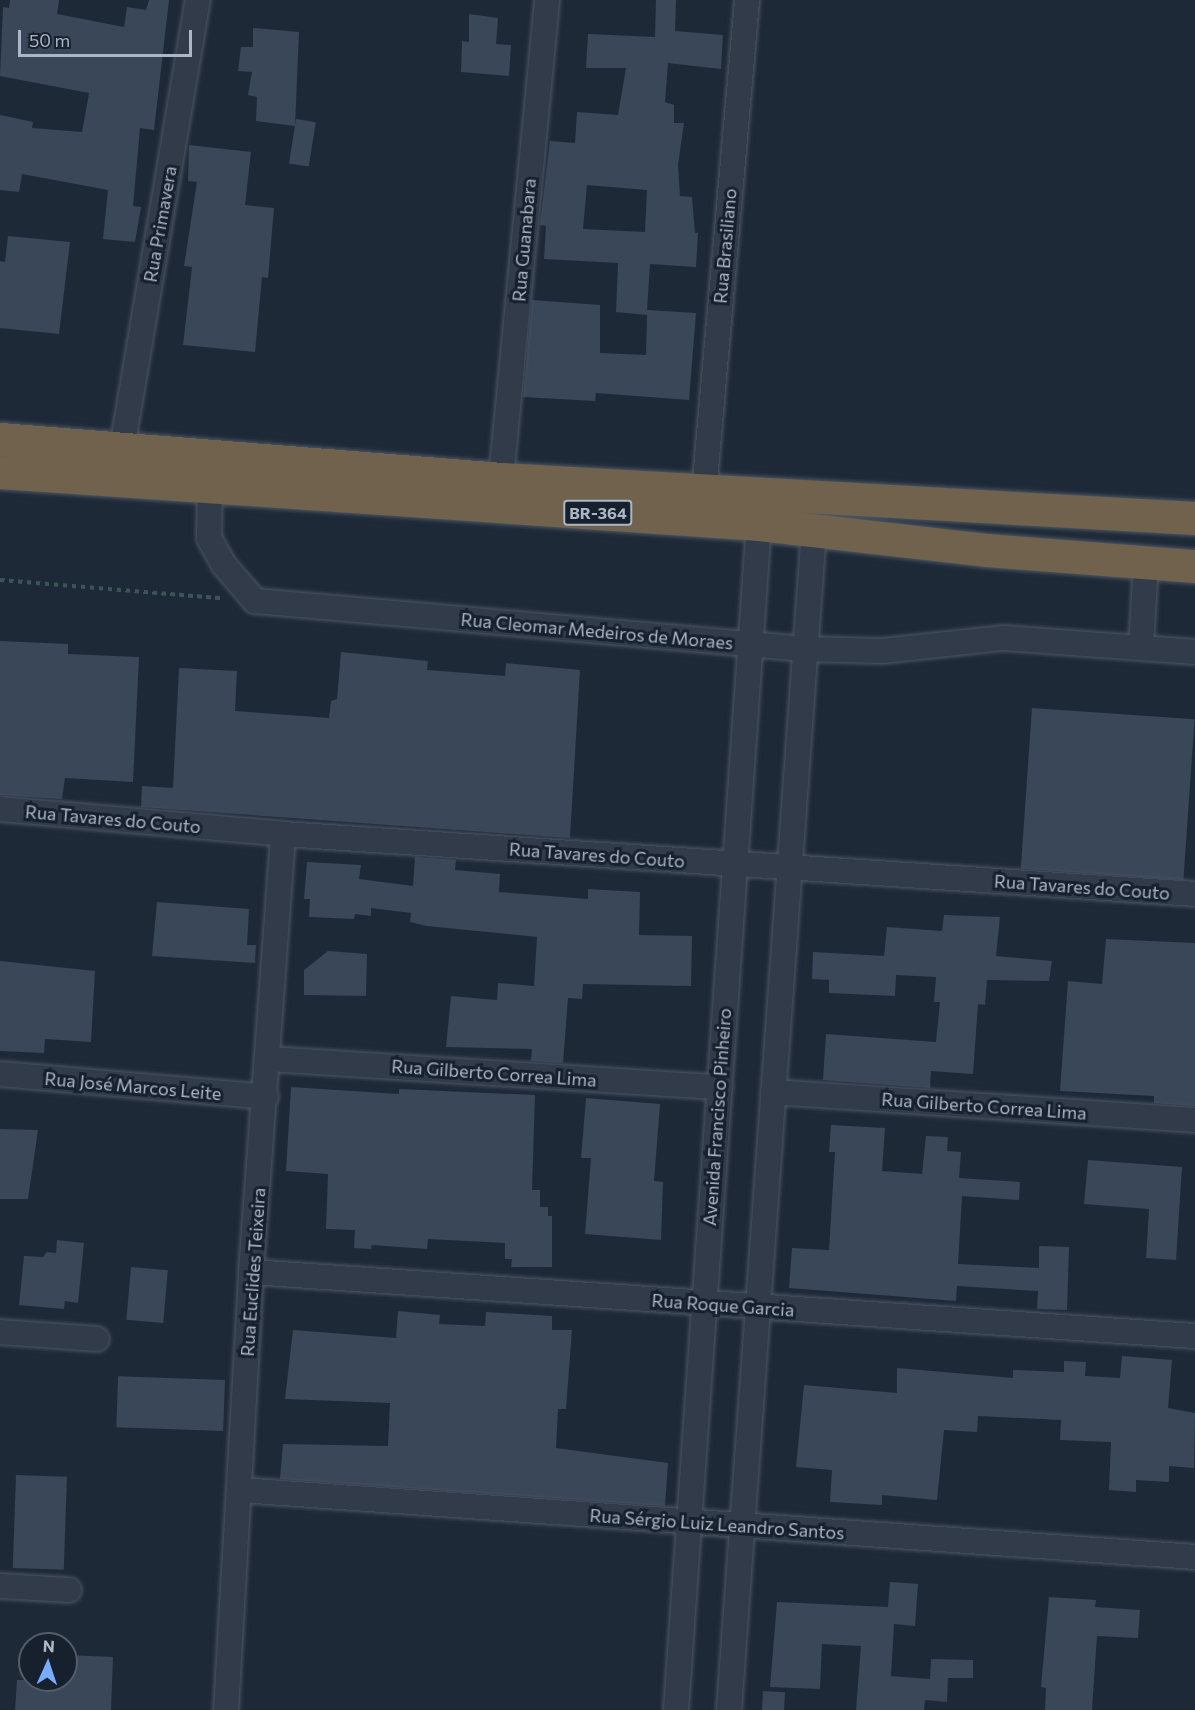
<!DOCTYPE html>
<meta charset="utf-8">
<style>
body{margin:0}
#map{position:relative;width:1195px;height:1710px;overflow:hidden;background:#1e2938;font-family:Commissioner,sans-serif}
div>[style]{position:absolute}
.building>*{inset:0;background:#394759;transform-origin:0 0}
.path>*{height:4px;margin-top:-2px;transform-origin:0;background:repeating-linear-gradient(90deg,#3d5457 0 4.5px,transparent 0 9px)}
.roads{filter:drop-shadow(0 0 2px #4c5664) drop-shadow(0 0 2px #4c5664)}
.street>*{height:24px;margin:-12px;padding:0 12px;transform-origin:12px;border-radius:12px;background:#313b49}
.highway>*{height:33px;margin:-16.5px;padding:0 16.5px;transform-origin:16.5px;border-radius:16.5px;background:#70624d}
span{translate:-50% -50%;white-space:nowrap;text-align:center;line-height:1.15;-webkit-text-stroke:6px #17202d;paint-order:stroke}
.shield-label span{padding:2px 4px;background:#17202d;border:2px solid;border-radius:4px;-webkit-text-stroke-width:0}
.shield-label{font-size:16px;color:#abb6c6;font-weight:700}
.street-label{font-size:18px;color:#abb6c6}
.north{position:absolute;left:18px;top:1632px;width:60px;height:60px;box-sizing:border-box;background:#17202d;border:2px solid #525c6a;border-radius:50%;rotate:3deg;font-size:16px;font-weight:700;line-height:24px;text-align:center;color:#abb6c6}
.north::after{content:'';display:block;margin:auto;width:21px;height:27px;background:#77acff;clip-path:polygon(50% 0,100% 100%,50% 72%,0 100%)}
.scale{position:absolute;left:18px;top:30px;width:174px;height:27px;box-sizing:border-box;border:3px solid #abb6c6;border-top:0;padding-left:8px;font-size:18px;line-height:21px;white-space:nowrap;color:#abb6c6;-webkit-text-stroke:4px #17202d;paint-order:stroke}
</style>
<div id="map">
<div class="building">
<i style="clip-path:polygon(10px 0,59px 0,57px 14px,124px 27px,127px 7px,146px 10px,149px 0,169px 0,154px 130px,140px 128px,133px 206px,141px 207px,135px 242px,103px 239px,108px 190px,22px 174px,19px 192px,0 190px,0 115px,33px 122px,32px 128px,82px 132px,89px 93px,0 76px,3px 7px,9px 8px)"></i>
<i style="clip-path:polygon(evenodd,656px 0,676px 0,675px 31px,723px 35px,721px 69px,668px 63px,665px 102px,674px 105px,674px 123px,684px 123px,678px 165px,680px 196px,692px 197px,695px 233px,698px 233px,696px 267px,650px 264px,647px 310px,696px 313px,689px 400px,596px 393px,595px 401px,523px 397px,532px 300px,600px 305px,600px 353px,646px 355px,647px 315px,616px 312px,618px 263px,544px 259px,546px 226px,540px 225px,550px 141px,575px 143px,577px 112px,618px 115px,626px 68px,586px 68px,588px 34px,655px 37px,656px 0,587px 185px,647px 190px,645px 232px,583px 229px,587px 185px)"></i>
<i style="clip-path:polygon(469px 14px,498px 18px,496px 44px,511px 45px,509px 76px,461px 72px,462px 41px,469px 42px)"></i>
<i style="clip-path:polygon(253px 28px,299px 32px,295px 126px,256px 121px,257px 97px,248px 95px,252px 72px,238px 71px,241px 47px,253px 47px)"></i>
<i style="left:296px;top:119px;width:20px;height:45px;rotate:9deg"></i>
<i style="clip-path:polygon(189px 145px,251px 152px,245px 205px,274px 208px,268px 278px,262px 277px,255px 352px,183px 345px,192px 267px,184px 266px,197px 182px,188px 181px)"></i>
<i style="clip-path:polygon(8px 236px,70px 242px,59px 334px,0 328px,0 261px,5px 262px)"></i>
<i style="clip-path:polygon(0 641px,68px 644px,68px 654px,139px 657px,133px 782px,65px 778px,62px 799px,0 795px)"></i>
<i style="clip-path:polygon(341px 652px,428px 661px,427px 670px,505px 676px,506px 663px,580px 670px,570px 838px,141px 807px,142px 786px,173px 788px,179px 668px,237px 671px,235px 711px,329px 718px,331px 701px,337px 699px)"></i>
<i style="left:1032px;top:708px;width:163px;height:161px;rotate:4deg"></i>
<i style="clip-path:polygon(415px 857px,456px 860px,455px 870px,500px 874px,499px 892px,588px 899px,588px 889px,640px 892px,639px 935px,692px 936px,691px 986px,583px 984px,582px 999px,568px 998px,563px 1063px,531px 1061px,532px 1049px,446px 1047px,451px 996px,497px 1000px,498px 983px,534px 986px,537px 937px,427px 926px,410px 922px,411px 913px,371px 908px,371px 916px,355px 914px,354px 919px,309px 917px,310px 899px,304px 899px,307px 862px,361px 865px,359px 879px,413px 886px)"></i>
<i style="clip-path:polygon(157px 902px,249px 909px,247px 945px,256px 945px,255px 963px,152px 956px)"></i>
<i style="clip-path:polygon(944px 915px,1000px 917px,996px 956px,1052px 961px,1049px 981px,987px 980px,985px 1005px,978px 1004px,973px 1074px,931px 1071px,930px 1088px,823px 1080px,826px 1034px,936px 1042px,940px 1002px,934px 1002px,936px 977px,896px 975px,895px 996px,829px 993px,829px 980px,812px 979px,813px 952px,884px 956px,887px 927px,942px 931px)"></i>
<i style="clip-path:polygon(1106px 939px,1195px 943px,1195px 1106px,1154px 1103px,1154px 1096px,1060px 1091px,1068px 981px,1102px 984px)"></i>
<i style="clip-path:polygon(328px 951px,367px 954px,366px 996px,304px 995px,304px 970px)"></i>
<i style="clip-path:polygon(0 961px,95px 971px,91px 1042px,45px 1039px,44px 1053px,0 1051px)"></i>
<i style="clip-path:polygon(291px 1087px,399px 1094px,399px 1089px,535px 1095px,532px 1190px,540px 1190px,540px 1207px,548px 1207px,548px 1216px,552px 1216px,552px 1267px,511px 1267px,512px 1259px,505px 1259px,505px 1243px,428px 1239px,427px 1249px,372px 1245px,371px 1249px,354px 1248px,355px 1230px,326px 1229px,328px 1174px,286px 1171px)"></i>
<i style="clip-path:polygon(586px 1098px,660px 1104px,654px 1181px,663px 1182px,661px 1240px,585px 1234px,591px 1158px,581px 1158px)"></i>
<i style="clip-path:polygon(831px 1125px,885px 1128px,882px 1171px,922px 1174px,926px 1136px,948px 1137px,947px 1151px,961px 1152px,959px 1178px,1020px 1182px,1019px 1200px,962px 1196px,958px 1264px,1039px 1268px,1039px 1246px,1069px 1247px,1067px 1310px,1037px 1309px,1038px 1291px,957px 1286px,956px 1301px,789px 1288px,792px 1248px,829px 1250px,835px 1152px,829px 1152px)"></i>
<i style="clip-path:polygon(0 1129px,38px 1130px,28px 1199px,0 1199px)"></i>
<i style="clip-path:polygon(1088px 1160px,1182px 1167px,1176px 1260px,1146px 1258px,1149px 1209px,1084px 1204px)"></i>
<i style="clip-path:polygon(57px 1240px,84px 1243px,78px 1303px,65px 1301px,64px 1309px,19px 1305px,24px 1256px,43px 1257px,47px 1252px,56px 1253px)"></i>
<i style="left:131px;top:1267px;width:37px;height:53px;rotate:5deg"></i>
<i style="clip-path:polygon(398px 1311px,440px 1315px,439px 1324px,485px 1326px,486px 1312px,552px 1316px,552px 1330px,572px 1330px,566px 1409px,558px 1409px,556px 1448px,668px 1463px,665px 1506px,280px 1479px,283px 1444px,388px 1446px,390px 1403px,285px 1399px,293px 1330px,396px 1338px)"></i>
<i style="clip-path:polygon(1122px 1356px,1172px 1360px,1168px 1408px,1195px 1413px,1194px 1468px,1169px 1466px,1169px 1482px,1136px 1480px,1136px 1492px,1109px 1490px,1111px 1442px,1060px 1440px,1061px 1420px,978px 1416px,977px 1432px,944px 1430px,937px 1500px,882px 1495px,882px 1505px,830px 1502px,832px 1470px,796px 1467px,804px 1385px,897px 1393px,897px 1368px,1013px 1378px,1013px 1370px,1064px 1372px,1064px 1361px,1086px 1362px,1085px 1376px,1120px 1378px)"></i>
<i style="left:225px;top:1380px;width:51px;height:107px;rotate:92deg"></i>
<i style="left:16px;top:1475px;width:51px;height:93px;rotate:2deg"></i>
<i style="clip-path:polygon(890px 1582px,918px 1584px,915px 1626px,894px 1624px,891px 1676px,930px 1679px,931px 1659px,973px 1660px,973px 1678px,948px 1678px,947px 1702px,925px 1700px,924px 1710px,856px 1710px,861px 1646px,822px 1644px,820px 1689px,770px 1687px,777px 1602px,888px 1607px)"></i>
<i style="clip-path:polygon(1049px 1597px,1096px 1600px,1095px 1607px,1140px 1610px,1138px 1638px,1097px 1636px,1092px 1710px,1045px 1710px,1046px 1688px,1041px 1687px)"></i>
<i style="clip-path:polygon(66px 1655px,113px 1657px,111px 1710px,15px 1710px,17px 1680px,66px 1680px)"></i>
<i style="left:763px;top:1691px;width:22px;height:19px;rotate:3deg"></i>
</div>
<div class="path">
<i style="left:0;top:580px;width:222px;rotate:4.7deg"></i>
</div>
<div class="roads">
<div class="street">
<i style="left:122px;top:448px;width:454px;rotate:-80.4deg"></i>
<i style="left:501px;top:479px;width:481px;rotate:-84.5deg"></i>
<i style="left:210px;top:486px;width:52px;rotate:91.1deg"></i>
<i style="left:209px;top:538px;width:31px;rotate:61deg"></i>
<i style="left:224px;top:565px;width:48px;rotate:49.3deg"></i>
<i style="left:255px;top:601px;width:552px;rotate:4.99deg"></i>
<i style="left:805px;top:649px;width:77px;rotate:1.5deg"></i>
<i style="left:882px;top:651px;width:123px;rotate:-6.1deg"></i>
<i style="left:1004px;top:638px;width:192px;rotate:4.2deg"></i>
<i style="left:704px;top:492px;width:494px;rotate:-85deg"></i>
<i style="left:1141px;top:648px;width:86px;rotate:-86.7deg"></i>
<i style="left:0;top:809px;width:284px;rotate:5deg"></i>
<i style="left:283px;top:834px;width:914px;rotate:3.76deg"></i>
<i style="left:269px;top:1059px;width:452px;rotate:3.6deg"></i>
<i style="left:0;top:1074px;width:267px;rotate:4.9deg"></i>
<i style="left:773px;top:1092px;width:423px;rotate:3.8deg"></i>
<i style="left:251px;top:1272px;width:946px;rotate:3.88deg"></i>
<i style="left:0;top:1332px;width:97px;rotate:4.1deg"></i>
<i style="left:240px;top:1490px;width:957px;rotate:4.01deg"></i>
<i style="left:0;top:1586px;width:69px;rotate:3.3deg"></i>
<i style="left:226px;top:1710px;width:439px;rotate:-86.7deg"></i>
<i style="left:251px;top:1272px;width:439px;rotate:-85.8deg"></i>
<i style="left:676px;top:1710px;width:1189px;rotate:-86deg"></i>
<i style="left:729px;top:1710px;width:1184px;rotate:-85.88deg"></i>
</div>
<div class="highway">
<i style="left:0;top:439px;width:503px;rotate:4.56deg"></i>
<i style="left:501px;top:479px;width:695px;rotate:3.22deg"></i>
<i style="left:0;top:472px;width:761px;rotate:3.92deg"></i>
<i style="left:759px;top:524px;width:228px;rotate:6.5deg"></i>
<i style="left:986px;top:550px;width:210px;rotate:4.4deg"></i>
</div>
</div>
<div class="shield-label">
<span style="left:598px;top:513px">BR-364</span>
</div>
<div class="street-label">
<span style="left:160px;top:224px;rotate:-80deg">Rua Primavera</span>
<span style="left:524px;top:240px;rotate:-85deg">Rua Guanabara</span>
<span style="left:725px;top:246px;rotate:-85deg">Rua Brasiliano</span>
<span style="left:597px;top:631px;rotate:5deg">Rua Cleomar Medeiros de Moraes</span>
<span style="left:113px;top:819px;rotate:5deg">Rua Tavares do Couto</span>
<span style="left:597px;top:855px;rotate:4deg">Rua Tavares do Couto</span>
<span style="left:1082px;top:887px;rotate:4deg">Rua Tavares do Couto</span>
<span style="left:494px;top:1073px;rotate:4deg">Rua Gilberto Correa Lima</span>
<span style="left:133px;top:1086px;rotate:5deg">Rua José Marcos Leite</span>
<span style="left:984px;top:1106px;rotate:4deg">Rua Gilberto Correa Lima</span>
<span style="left:717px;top:1117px;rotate:-86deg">Avenida Francisco Pinheiro</span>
<span style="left:253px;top:1272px;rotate:-86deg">Rua Euclides Teixeira</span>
<span style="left:723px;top:1305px;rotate:4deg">Rua Roque Garcia</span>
<span style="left:717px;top:1524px;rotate:4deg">Rua Sérgio Luiz Leandro Santos</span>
</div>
<div class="north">N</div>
<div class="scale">50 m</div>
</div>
